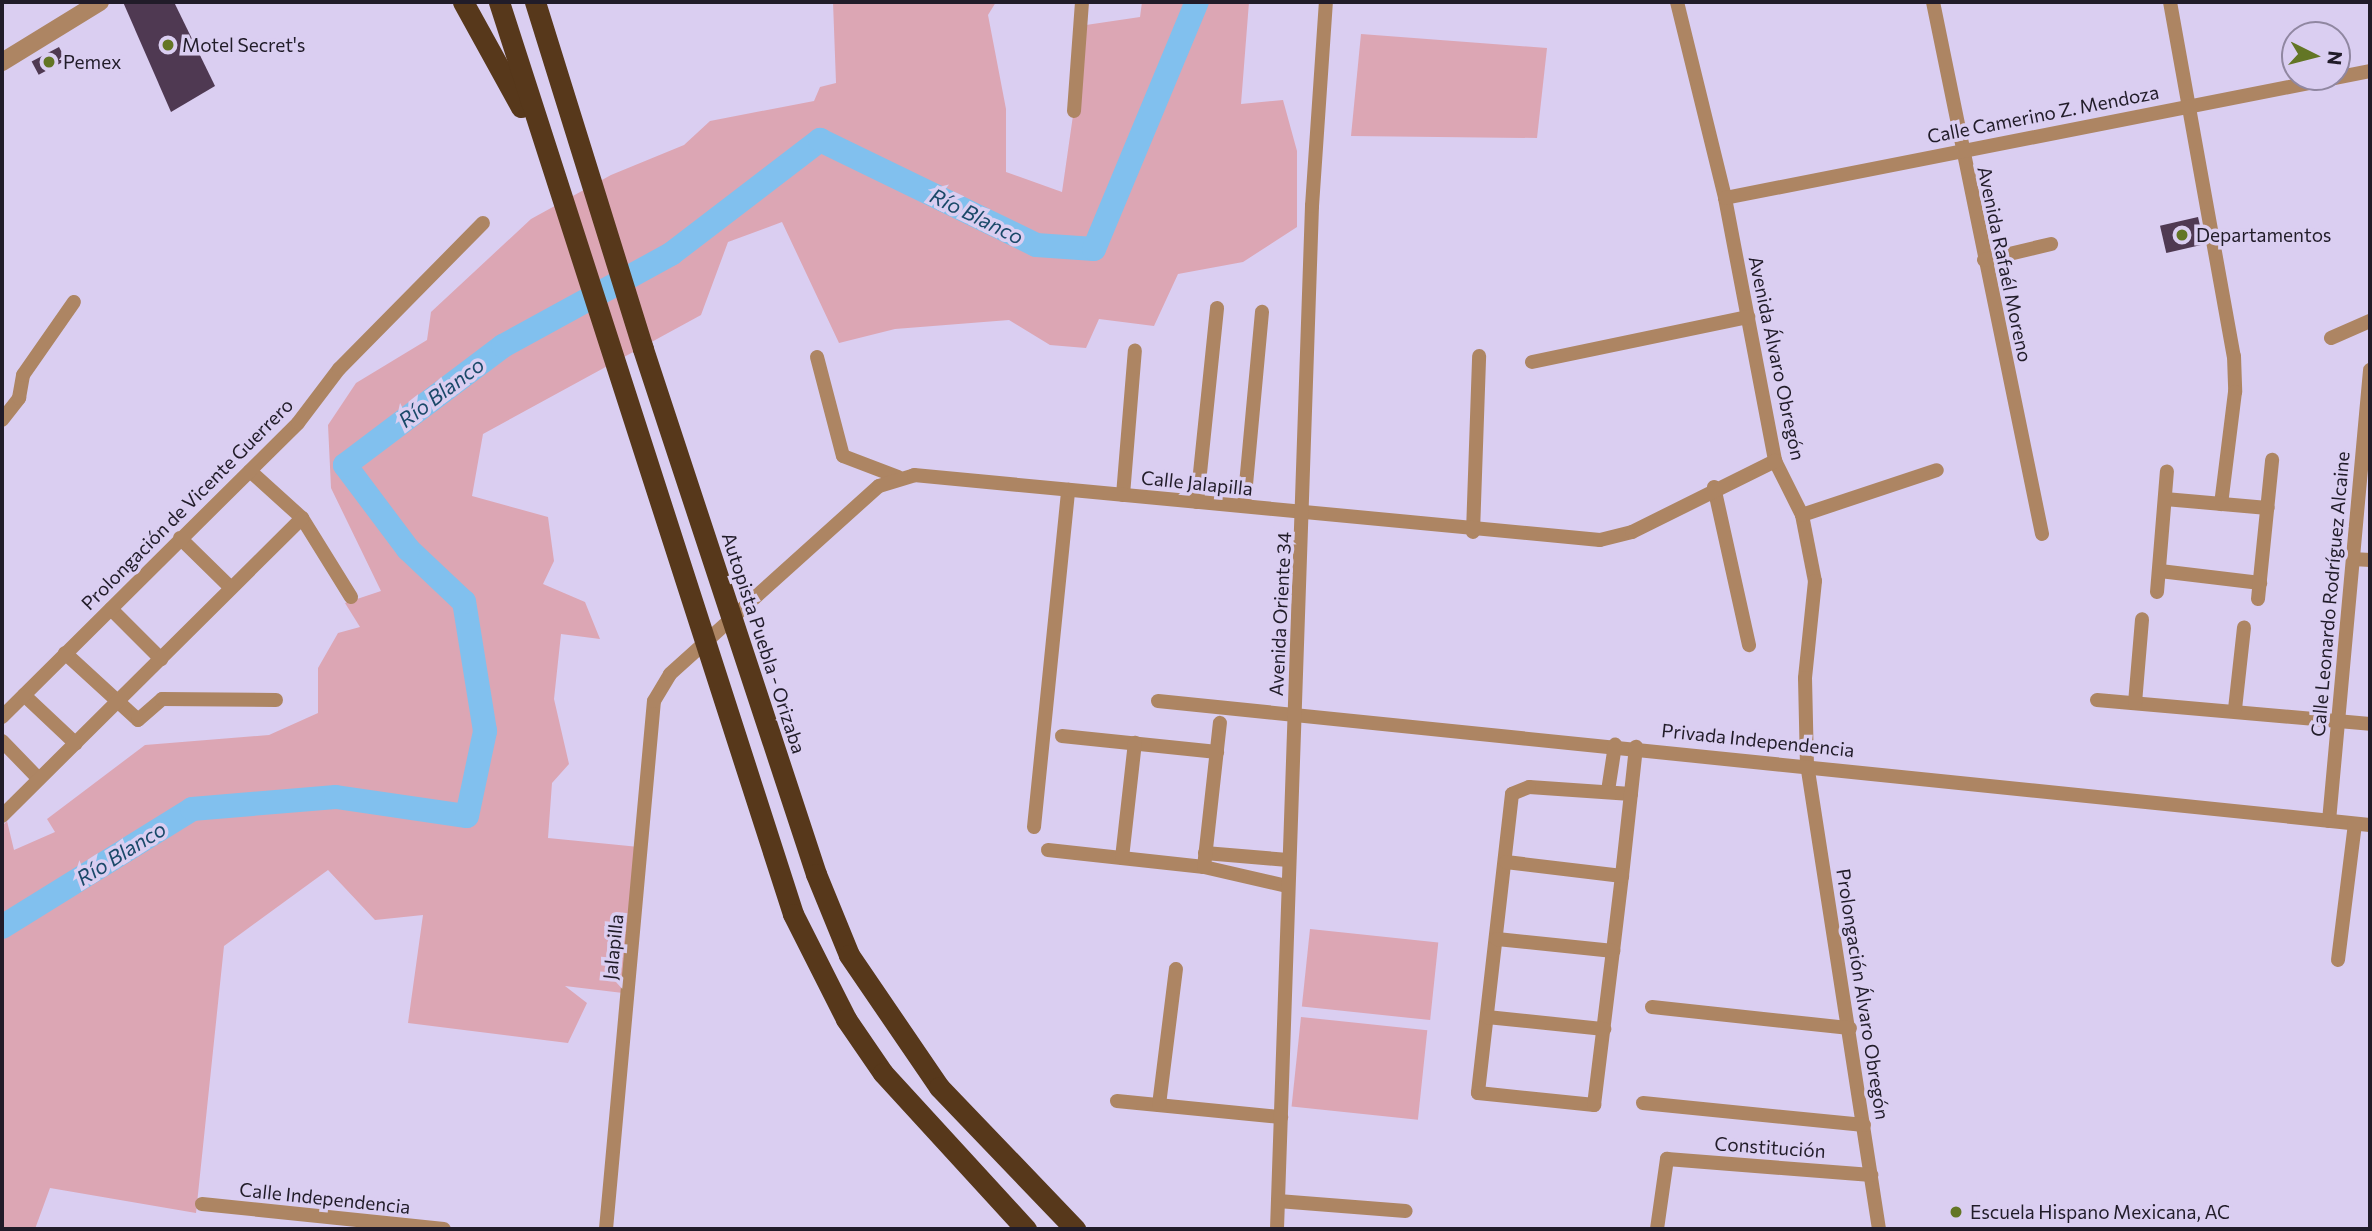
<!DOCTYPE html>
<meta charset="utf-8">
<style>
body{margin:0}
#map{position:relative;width:2372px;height:1231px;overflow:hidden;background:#dacef1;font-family:Commissioner,sans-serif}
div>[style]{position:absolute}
.green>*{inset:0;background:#dca6b4;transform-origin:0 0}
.river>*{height:24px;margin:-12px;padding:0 12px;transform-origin:12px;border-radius:12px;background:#81c0ee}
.building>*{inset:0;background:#4f3952;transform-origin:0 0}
.minor>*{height:14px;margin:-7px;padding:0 7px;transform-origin:7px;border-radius:7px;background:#ad8563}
.tertiary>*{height:18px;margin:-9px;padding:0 9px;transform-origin:9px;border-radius:9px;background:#ad8563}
.motorway>*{height:21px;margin:-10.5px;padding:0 10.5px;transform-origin:10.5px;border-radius:10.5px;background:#57381b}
.dots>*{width:19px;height:19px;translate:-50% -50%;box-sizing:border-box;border:4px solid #dacef1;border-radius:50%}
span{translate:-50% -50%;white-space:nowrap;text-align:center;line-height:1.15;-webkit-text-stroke:7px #dacef1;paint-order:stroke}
.poi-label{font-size:19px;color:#211c29}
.left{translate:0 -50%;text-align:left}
.street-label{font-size:19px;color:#211c29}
.water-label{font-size:21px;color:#1a4969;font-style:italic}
.frame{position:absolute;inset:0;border:4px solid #211c29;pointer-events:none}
.north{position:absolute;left:2281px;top:21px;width:70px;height:70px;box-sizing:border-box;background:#dacef1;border:2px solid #9087a1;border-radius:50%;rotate:96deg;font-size:19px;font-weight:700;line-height:28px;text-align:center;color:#211c29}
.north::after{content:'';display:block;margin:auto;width:24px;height:32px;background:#637625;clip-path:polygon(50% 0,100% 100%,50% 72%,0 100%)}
</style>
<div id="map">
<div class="green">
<i style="clip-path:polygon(833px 2px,996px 2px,988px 15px,1006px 109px,1006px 172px,1062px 192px,1086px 25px,1140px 17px,1142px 2px,1249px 2px,1241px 104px,1283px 100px,1297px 151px,1297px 227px,1243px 262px,1178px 274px,1154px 326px,1099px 319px,1086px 348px,1050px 345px,1009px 320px,895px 329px,839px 343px,782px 222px,728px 242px,701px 315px,483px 434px,472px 496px,548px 517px,554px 561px,543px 584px,585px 602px,600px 639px,561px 634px,554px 699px,569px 764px,552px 783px,548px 838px,639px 847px,623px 993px,565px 986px,587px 1003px,568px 1043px,408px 1023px,423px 915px,375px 920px,328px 870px,224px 946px,196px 1213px,50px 1188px,35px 1229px,2px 1229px,2px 826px,7px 821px,14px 850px,55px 832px,47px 819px,145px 745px,269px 735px,318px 713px,318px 668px,338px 633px,360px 627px,345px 603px,381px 591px,331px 488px,328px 425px,356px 383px,427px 340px,431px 312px,531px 219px,611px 175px,684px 145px,710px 121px,814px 101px,820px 87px,836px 83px)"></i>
<i style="clip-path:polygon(1361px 34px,1547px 48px,1537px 138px,1351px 136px)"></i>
<i style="left:1310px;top:929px;width:129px;height:78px;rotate:6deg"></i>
<i style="left:1301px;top:1017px;width:127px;height:90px;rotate:6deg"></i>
</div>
<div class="river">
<i style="left:2px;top:927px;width:224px;rotate:-31.8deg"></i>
<i style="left:192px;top:809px;width:144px;rotate:-4.8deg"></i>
<i style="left:336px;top:797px;width:132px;rotate:8.3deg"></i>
<i style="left:467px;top:816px;width:87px;rotate:-78deg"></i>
<i style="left:485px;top:731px;width:131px;rotate:-99.2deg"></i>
<i style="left:464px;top:602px;width:77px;rotate:-136.6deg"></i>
<i style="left:408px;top:549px;width:105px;rotate:-126.9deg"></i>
<i style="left:345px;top:465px;width:198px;rotate:-37deg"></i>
<i style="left:503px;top:346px;width:192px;rotate:-28.7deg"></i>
<i style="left:671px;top:254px;width:188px;rotate:-37.4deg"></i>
<i style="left:820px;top:140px;width:240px;rotate:25.9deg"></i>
<i style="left:1036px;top:245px;width:58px;rotate:3.9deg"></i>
<i style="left:1094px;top:249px;width:268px;rotate:-67.4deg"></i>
</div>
<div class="building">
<i style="clip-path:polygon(123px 2px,174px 2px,215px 86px,171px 112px)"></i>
<i style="left:59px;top:47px;width:15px;height:31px;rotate:62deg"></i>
<i style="left:2198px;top:217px;width:28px;height:39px;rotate:77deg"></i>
</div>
<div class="minor">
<i style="left:1677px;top:2px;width:202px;rotate:76.2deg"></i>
<i style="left:1725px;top:198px;width:268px;rotate:79.2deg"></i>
<i style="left:1775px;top:461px;width:60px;rotate:63.4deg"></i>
<i style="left:1802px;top:515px;width:67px;rotate:78.9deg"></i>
<i style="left:1815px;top:581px;width:98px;rotate:95.9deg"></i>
<i style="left:1805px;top:678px;width:86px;rotate:88.7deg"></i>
<i style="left:1807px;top:764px;width:471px;rotate:81.2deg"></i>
<i style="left:1933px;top:2px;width:543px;rotate:78.42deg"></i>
<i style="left:2170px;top:2px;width:360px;rotate:79.8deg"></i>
<i style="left:2234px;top:356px;width:36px;rotate:88deg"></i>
<i style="left:2235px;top:392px;width:113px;rotate:97.1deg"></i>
<i style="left:1074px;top:111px;width:109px;rotate:-85.8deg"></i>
<i style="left:1725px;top:198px;width:657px;rotate:-11.14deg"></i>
<i style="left:1984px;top:260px;width:69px;rotate:-13.4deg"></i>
<i style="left:2331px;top:338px;width:43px;rotate:-23.6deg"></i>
<i style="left:817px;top:357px;width:102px;rotate:75.3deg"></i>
<i style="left:843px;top:456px;width:59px;rotate:20.9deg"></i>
<i style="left:1532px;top:362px;width:221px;rotate:-11.8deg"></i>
<i style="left:2px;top:420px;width:28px;rotate:-52deg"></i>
<i style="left:19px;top:398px;width:23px;rotate:-80deg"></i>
<i style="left:23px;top:375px;width:89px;rotate:-55.1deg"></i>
<i style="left:250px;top:471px;width:70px;rotate:42.1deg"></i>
<i style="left:302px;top:518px;width:93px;rotate:58.2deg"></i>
<i style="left:1714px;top:487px;width:162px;rotate:77.5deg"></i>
<i style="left:1123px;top:495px;width:145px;rotate:-85.3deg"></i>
<i style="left:2165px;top:499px;width:103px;rotate:5deg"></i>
<i style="left:1197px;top:502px;width:195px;rotate:-84.1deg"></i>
<i style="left:1244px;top:506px;width:195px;rotate:-84.7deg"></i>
<i style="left:1802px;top:515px;width:142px;rotate:-18.4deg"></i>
<i style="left:1473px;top:532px;width:176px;rotate:-88deg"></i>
<i style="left:180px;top:538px;width:70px;rotate:44.4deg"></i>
<i style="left:2353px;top:559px;width:17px;rotate:3deg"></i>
<i style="left:2160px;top:571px;width:101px;rotate:6.8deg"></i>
<i style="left:2157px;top:592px;width:121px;rotate:-85.3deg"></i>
<i style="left:2258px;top:599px;width:140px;rotate:-84.2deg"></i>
<i style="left:111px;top:609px;width:71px;rotate:45deg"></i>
<i style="left:65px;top:653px;width:99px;rotate:42.5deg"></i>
<i style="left:138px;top:720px;width:32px;rotate:-41deg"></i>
<i style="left:162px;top:699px;width:114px;rotate:0.5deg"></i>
<i style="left:24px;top:695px;width:71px;rotate:43.3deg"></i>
<i style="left:2097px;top:700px;width:274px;rotate:5deg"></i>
<i style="left:1158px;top:701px;width:1218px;rotate:5.84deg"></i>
<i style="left:2135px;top:703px;width:84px;rotate:-85.2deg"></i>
<i style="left:2235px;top:709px;width:82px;rotate:-83.7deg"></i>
<i style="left:2px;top:717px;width:417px;rotate:-44.8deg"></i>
<i style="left:298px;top:423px;width:68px;rotate:-52.8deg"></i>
<i style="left:339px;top:369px;width:205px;rotate:-45.4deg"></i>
<i style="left:1062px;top:736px;width:156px;rotate:5.9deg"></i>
<i style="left:2px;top:741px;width:52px;rotate:45.8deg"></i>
<i style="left:1608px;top:791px;width:47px;rotate:-81.3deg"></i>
<i style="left:1631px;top:794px;width:102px;rotate:-176.1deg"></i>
<i style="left:1529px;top:787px;width:18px;rotate:158deg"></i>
<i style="left:1512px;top:794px;width:301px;rotate:96.5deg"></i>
<i style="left:1478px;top:1093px;width:117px;rotate:5.9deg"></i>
<i style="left:1594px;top:1105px;width:155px;rotate:-83deg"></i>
<i style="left:1613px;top:951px;width:76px;rotate:-83.2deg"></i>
<i style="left:1622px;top:876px;width:130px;rotate:-83.8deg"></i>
<i style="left:2px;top:816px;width:423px;rotate:-44.8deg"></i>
<i style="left:2329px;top:821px;width:453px;rotate:-84.8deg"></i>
<i style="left:1034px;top:827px;width:339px;rotate:-84.2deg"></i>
<i style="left:1048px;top:850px;width:157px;rotate:6.2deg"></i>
<i style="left:1204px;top:867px;width:85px;rotate:12.9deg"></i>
<i style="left:1205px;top:853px;width:83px;rotate:4.8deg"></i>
<i style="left:1122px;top:858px;width:116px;rotate:-83.6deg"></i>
<i style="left:1506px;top:862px;width:117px;rotate:6.9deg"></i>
<i style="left:1204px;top:867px;width:145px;rotate:-83.7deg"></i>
<i style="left:1497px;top:939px;width:117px;rotate:5.9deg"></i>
<i style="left:2338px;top:960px;width:137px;rotate:-82.9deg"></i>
<i style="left:1652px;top:1007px;width:199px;rotate:6.1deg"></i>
<i style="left:1487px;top:1017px;width:118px;rotate:5.9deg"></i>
<i style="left:1117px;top:1101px;width:165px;rotate:5.6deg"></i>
<i style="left:1643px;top:1103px;width:222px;rotate:5.7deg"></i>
<i style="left:1159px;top:1105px;width:137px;rotate:-82.9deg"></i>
<i style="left:1278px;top:1201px;width:128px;rotate:4.5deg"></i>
<i style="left:202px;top:1204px;width:243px;rotate:5.9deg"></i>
<i style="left:606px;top:1229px;width:530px;rotate:-84.81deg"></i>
<i style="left:654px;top:701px;width:31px;rotate:-59deg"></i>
<i style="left:670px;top:674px;width:281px;rotate:-42deg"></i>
<i style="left:879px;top:486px;width:37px;rotate:-17deg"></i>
<i style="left:914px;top:475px;width:689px;rotate:5.41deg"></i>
<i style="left:1600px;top:540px;width:33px;rotate:-14deg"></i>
<i style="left:1632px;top:532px;width:160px;rotate:-26.4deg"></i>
<i style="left:1277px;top:1229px;width:1024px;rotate:-88.04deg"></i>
<i style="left:1312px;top:206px;width:204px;rotate:-86.1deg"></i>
<i style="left:1657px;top:1229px;width:71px;rotate:-81.9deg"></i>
<i style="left:1667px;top:1159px;width:205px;rotate:4.5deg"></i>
</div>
<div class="tertiary">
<i style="left:2px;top:62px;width:115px;rotate:-31.5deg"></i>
</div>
<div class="motorway">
<i style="left:463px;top:2px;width:120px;rotate:61.1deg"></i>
<i style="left:499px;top:2px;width:958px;rotate:72.13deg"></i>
<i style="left:793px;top:914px;width:118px;rotate:63.2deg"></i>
<i style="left:846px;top:1019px;width:65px;rotate:55.6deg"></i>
<i style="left:883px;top:1073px;width:212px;rotate:47.5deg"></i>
<i style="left:535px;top:2px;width:363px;rotate:72.7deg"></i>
<i style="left:643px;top:349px;width:553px;rotate:71.76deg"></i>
<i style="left:816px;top:874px;width:87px;rotate:67.8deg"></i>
<i style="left:849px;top:955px;width:160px;rotate:55.7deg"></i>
<i style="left:939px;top:1087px;width:197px;rotate:46.2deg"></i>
</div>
<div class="dots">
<i style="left:168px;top:45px;background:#637625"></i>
<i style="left:49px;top:62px;background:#637625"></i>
<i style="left:2182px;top:235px;background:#637625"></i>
<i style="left:1956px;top:1212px;background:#637625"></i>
</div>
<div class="poi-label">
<span class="left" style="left:182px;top:45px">Motel Secret's</span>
<span class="left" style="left:63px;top:62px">Pemex</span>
<span class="left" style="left:2196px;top:235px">Departamentos</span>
<span class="left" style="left:1970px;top:1212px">Escuela Hispano Mexicana, AC</span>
</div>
<div class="street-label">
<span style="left:2043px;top:114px;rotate:-11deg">Calle Camerino Z. Mendoza</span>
<span style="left:2005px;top:264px;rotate:78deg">Avenida Rafaél Moreno</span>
<span style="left:1777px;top:358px;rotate:78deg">Avenida Álvaro Obregón</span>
<span style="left:1197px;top:483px;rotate:6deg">Calle Jalapilla</span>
<span style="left:187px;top:504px;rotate:-45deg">Prolongación de Vicente Guerrero</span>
<span style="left:2330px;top:594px;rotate:-85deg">Calle Leonardo Rodríguez Alcaine</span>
<span style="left:1280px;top:614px;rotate:-87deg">Avenida Oriente 34</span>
<span style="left:764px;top:643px;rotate:72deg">Autopista Puebla - Orizaba</span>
<span style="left:1758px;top:740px;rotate:6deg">Privada Independencia</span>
<span style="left:613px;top:947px;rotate:-84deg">Jalapilla</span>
<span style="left:1863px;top:994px;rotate:81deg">Prolongación Álvaro Obregón</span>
<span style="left:1770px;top:1147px;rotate:4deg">Constitución</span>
<span style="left:325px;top:1198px;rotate:6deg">Calle Independencia</span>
</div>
<div class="water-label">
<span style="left:977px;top:216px;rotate:26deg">Río Blanco</span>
<span style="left:441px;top:392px;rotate:-37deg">Río Blanco</span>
<span style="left:121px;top:853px;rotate:-32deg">Río Blanco</span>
</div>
<div class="frame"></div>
<div class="north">N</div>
</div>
